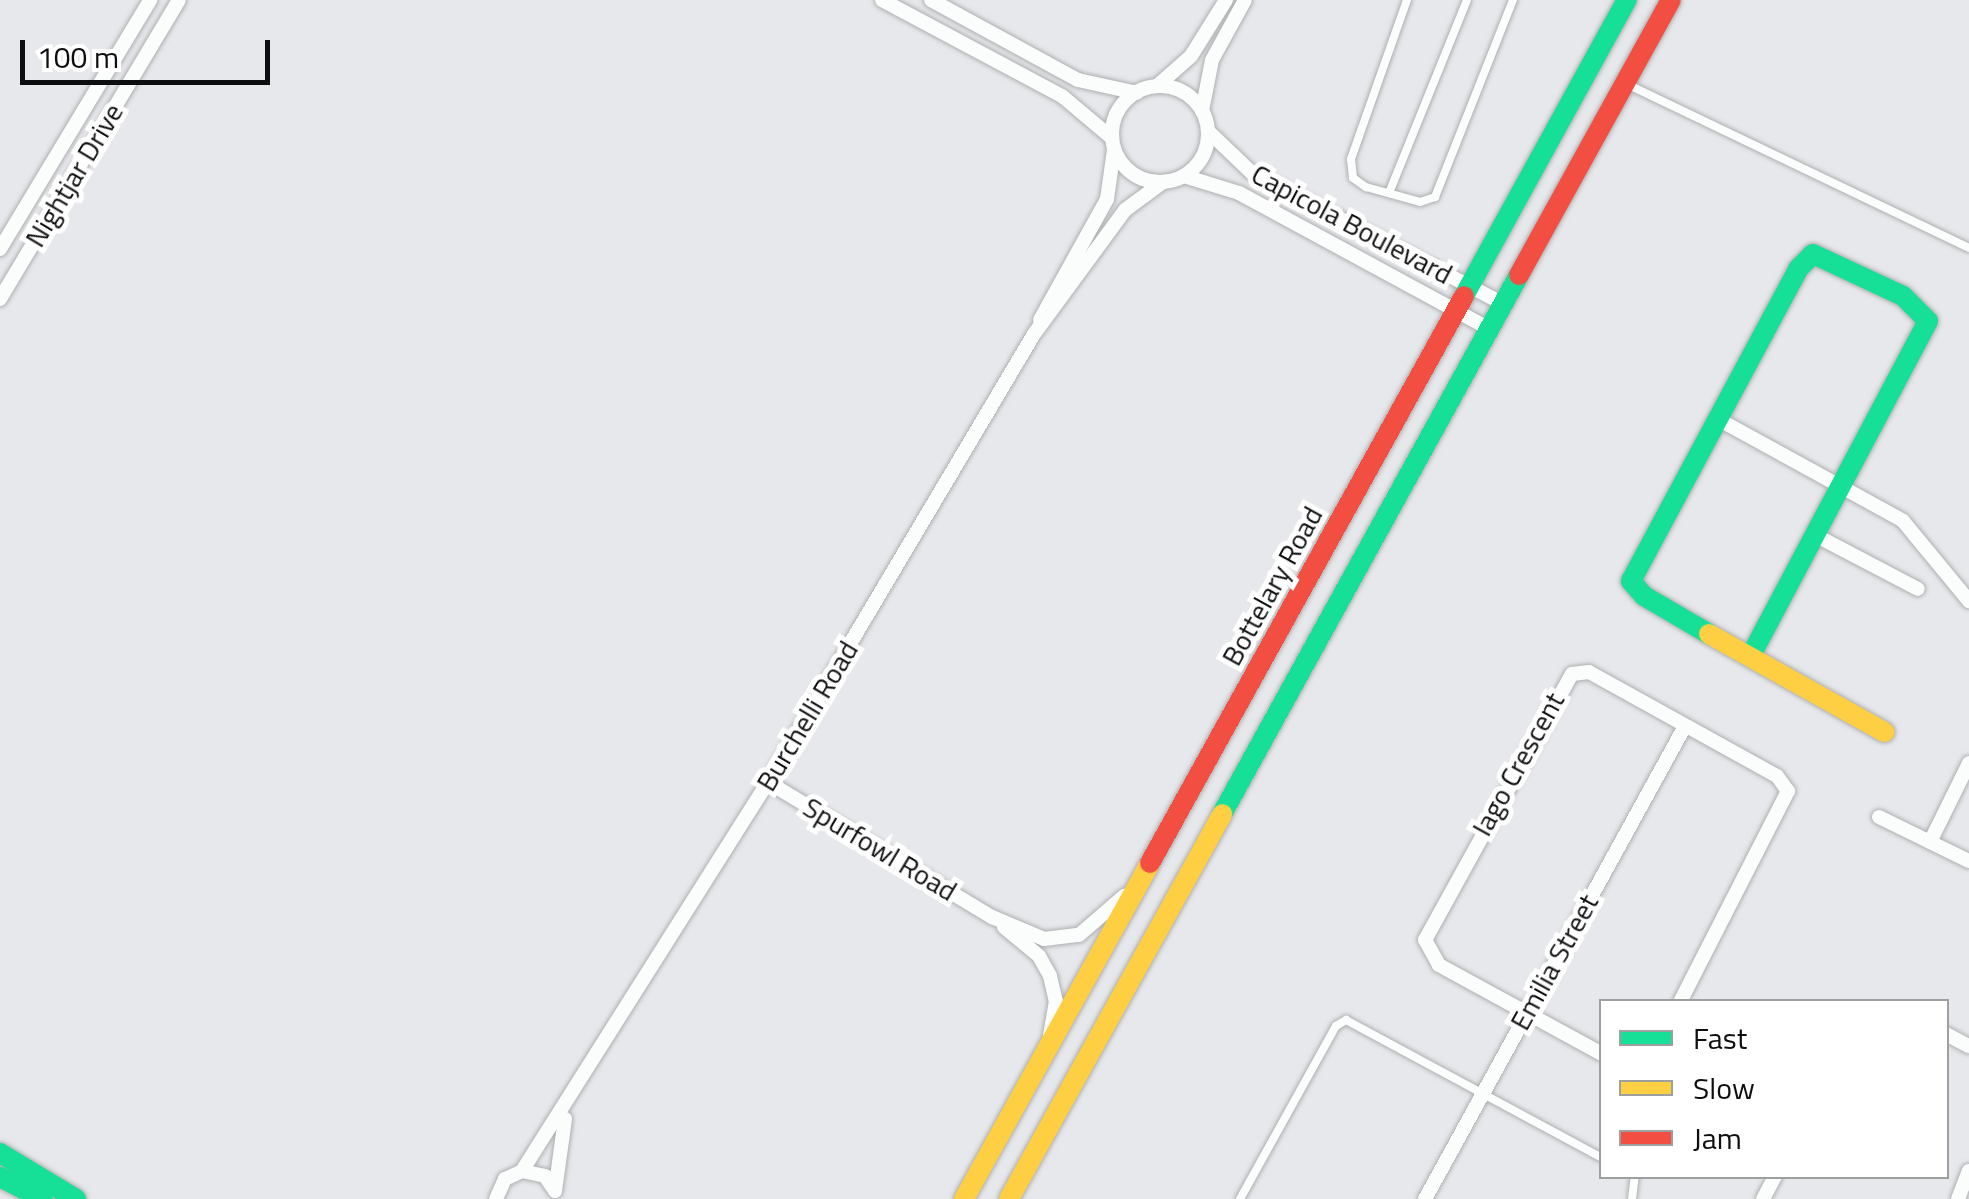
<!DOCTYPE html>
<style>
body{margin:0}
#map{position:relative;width:1969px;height:1199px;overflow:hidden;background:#e7e8eb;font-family:"Titillium Web",sans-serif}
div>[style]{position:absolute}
.roads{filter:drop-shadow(0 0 2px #aeafb1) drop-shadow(0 0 2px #aeafb1)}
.lane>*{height:8px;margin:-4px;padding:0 4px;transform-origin:4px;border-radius:4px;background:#fbfcfc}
.street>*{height:14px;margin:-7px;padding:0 7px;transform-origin:7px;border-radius:7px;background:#fbfcfc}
.street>.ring{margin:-7px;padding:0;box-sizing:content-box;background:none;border:14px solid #fbfcfc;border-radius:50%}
.fast>*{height:20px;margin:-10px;padding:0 10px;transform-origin:10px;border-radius:10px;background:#16e098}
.slow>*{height:20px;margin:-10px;padding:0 10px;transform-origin:10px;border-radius:10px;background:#ffcf43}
.jam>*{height:20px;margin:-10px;padding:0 10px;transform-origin:10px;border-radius:10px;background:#f24e42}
span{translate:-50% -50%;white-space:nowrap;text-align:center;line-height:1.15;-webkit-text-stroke:10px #fff;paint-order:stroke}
.street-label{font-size:28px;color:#0d0e0f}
.legend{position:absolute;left:1599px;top:999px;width:350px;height:180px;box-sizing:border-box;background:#fff;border:2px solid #9e9f9f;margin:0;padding:12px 18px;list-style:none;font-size:30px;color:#0d0e0f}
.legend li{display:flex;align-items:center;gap:20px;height:50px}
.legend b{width:50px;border:2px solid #9e9f9f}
.scale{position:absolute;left:20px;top:40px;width:250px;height:45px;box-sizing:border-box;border:5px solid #0d0e0f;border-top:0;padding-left:12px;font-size:30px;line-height:35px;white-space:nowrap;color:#0d0e0f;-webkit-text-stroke:8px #fff;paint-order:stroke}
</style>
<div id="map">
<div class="roads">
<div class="lane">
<i style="left:1407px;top:0;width:169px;rotate:109.4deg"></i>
<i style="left:1351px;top:159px;width:19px;rotate:84deg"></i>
<i style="left:1353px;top:178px;width:16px;rotate:35deg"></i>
<i style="left:1366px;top:187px;width:56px;rotate:15.5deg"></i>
<i style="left:1420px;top:202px;width:16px;rotate:-18deg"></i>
<i style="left:1435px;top:197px;width:212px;rotate:-68.4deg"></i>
<i style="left:1629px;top:85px;width:377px;rotate:25.6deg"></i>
<i style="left:1389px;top:193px;width:208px;rotate:-68deg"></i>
<i style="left:1240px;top:1199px;width:198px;rotate:-61deg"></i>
<i style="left:1336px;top:1026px;width:12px;rotate:-31deg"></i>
<i style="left:1346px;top:1020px;width:291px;rotate:28.3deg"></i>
<i style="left:1632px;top:1199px;width:23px;rotate:-83deg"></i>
</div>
<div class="street">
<i style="left:882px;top:0;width:204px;rotate:28.1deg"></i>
<i style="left:1062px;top:96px;width:65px;rotate:40deg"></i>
<i style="left:931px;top:0;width:167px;rotate:28.6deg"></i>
<i style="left:1078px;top:80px;width:60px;rotate:12.4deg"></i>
<i style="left:1157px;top:86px;width:45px;rotate:-41.4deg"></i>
<i style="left:1191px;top:56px;width:66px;rotate:-58deg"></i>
<i class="ring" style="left:1112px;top:86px;width:82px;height:82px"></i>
<i style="left:1202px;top:111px;width:52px;rotate:-78.9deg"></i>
<i style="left:1212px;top:60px;width:68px;rotate:-61.2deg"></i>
<i style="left:1208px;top:131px;width:61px;rotate:43.7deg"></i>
<i style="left:1252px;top:173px;width:286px;rotate:27.5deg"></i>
<i style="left:1184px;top:176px;width:58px;rotate:17.2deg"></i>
<i style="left:1239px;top:193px;width:287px;rotate:28.5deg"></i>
<i style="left:0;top:249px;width:291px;rotate:-58.9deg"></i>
<i style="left:0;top:299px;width:348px;rotate:-59.1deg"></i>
<i style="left:1040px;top:320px;width:138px;rotate:-61deg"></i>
<i style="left:1107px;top:199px;width:49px;rotate:-81.9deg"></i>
<i style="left:1716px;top:418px;width:213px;rotate:28.8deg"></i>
<i style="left:1903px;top:521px;width:104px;rotate:50.5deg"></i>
<i style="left:1815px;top:535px;width:116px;rotate:27.7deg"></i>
<i style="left:768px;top:782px;width:262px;rotate:31.1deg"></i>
<i style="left:992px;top:917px;width:56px;rotate:22.9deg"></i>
<i style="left:1044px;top:939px;width:35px;rotate:-7deg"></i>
<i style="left:1079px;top:935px;width:60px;rotate:-40.9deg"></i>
<i style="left:1879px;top:817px;width:100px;rotate:26.1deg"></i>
<i style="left:1930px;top:842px;width:88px;rotate:-63.7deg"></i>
<i style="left:1004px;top:927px;width:45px;rotate:39.6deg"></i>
<i style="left:1039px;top:956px;width:23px;rotate:61deg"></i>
<i style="left:1050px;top:976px;width:26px;rotate:77deg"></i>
<i style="left:1056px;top:1001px;width:35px;rotate:100deg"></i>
<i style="left:1946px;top:1034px;width:26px;rotate:28deg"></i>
<i style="left:1602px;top:1054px;width:186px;rotate:-151.4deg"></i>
<i style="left:1439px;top:965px;width:29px;rotate:-119deg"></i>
<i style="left:1425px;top:940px;width:304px;rotate:-61.1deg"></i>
<i style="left:1572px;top:674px;width:17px;rotate:-7deg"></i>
<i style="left:1589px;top:672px;width:215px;rotate:29deg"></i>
<i style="left:1777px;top:776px;width:19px;rotate:54deg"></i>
<i style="left:1788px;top:791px;width:237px;rotate:117.1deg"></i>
<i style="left:522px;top:1171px;width:460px;rotate:-57.7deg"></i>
<i style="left:768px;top:782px;width:521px;rotate:-59.3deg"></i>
<i style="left:1034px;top:334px;width:154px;rotate:-53.7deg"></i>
<i style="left:1125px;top:210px;width:47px;rotate:-36.4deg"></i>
<i style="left:555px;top:1191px;width:73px;rotate:-82.1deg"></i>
<i style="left:496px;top:1199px;width:22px;rotate:-66deg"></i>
<i style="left:505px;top:1179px;width:19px;rotate:-25deg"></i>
<i style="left:522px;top:1171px;width:24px;rotate:12deg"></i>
<i style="left:545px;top:1176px;width:18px;rotate:56deg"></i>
<i style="left:1425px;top:1199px;width:540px;rotate:-61.2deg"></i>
<i style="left:1763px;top:1199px;width:26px;rotate:-62deg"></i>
<i style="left:1958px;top:1199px;width:30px;rotate:-69deg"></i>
</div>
<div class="fast">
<i style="left:1464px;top:296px;width:338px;rotate:-61.2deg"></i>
<i style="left:1709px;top:634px;width:75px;rotate:-149.7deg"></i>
<i style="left:1644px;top:596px;width:20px;rotate:-131deg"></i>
<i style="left:1631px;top:581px;width:354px;rotate:-61.8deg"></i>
<i style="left:1798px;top:269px;width:21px;rotate:-45deg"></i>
<i style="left:1813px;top:254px;width:99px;rotate:25deg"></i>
<i style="left:1903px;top:296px;width:35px;rotate:45deg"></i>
<i style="left:1928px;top:321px;width:380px;rotate:117.9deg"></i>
<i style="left:1222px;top:814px;width:615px;rotate:-61.14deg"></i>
<i style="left:0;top:1153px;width:89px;rotate:31.2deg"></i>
<i style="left:0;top:1177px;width:48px;rotate:27.1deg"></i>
</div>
<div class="slow">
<i style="left:1709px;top:634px;width:201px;rotate:29.2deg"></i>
<i style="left:964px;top:1199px;width:384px;rotate:-61deg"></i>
<i style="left:1009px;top:1199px;width:440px;rotate:-61deg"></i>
</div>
<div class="jam">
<i style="left:1519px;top:275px;width:314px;rotate:-61.1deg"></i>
<i style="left:1150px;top:863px;width:648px;rotate:-61.02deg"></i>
</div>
</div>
<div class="street-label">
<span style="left:74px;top:175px;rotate:-59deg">Nightjar Drive</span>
<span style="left:1352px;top:224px;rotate:28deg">Capicola Boulevard</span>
<span style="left:1272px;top:586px;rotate:-61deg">Bottelary Road</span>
<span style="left:807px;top:716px;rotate:-59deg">Burchelli Road</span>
<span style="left:1518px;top:764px;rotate:-61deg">Iago Crescent</span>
<span style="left:880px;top:849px;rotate:31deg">Spurfowl Road</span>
<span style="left:1554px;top:962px;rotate:-61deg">Emilia Street</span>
</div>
<ul class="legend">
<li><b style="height:12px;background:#16e098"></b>Fast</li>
<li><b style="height:12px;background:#ffcf43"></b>Slow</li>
<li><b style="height:12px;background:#f24e42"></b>Jam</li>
</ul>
<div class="scale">100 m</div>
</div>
